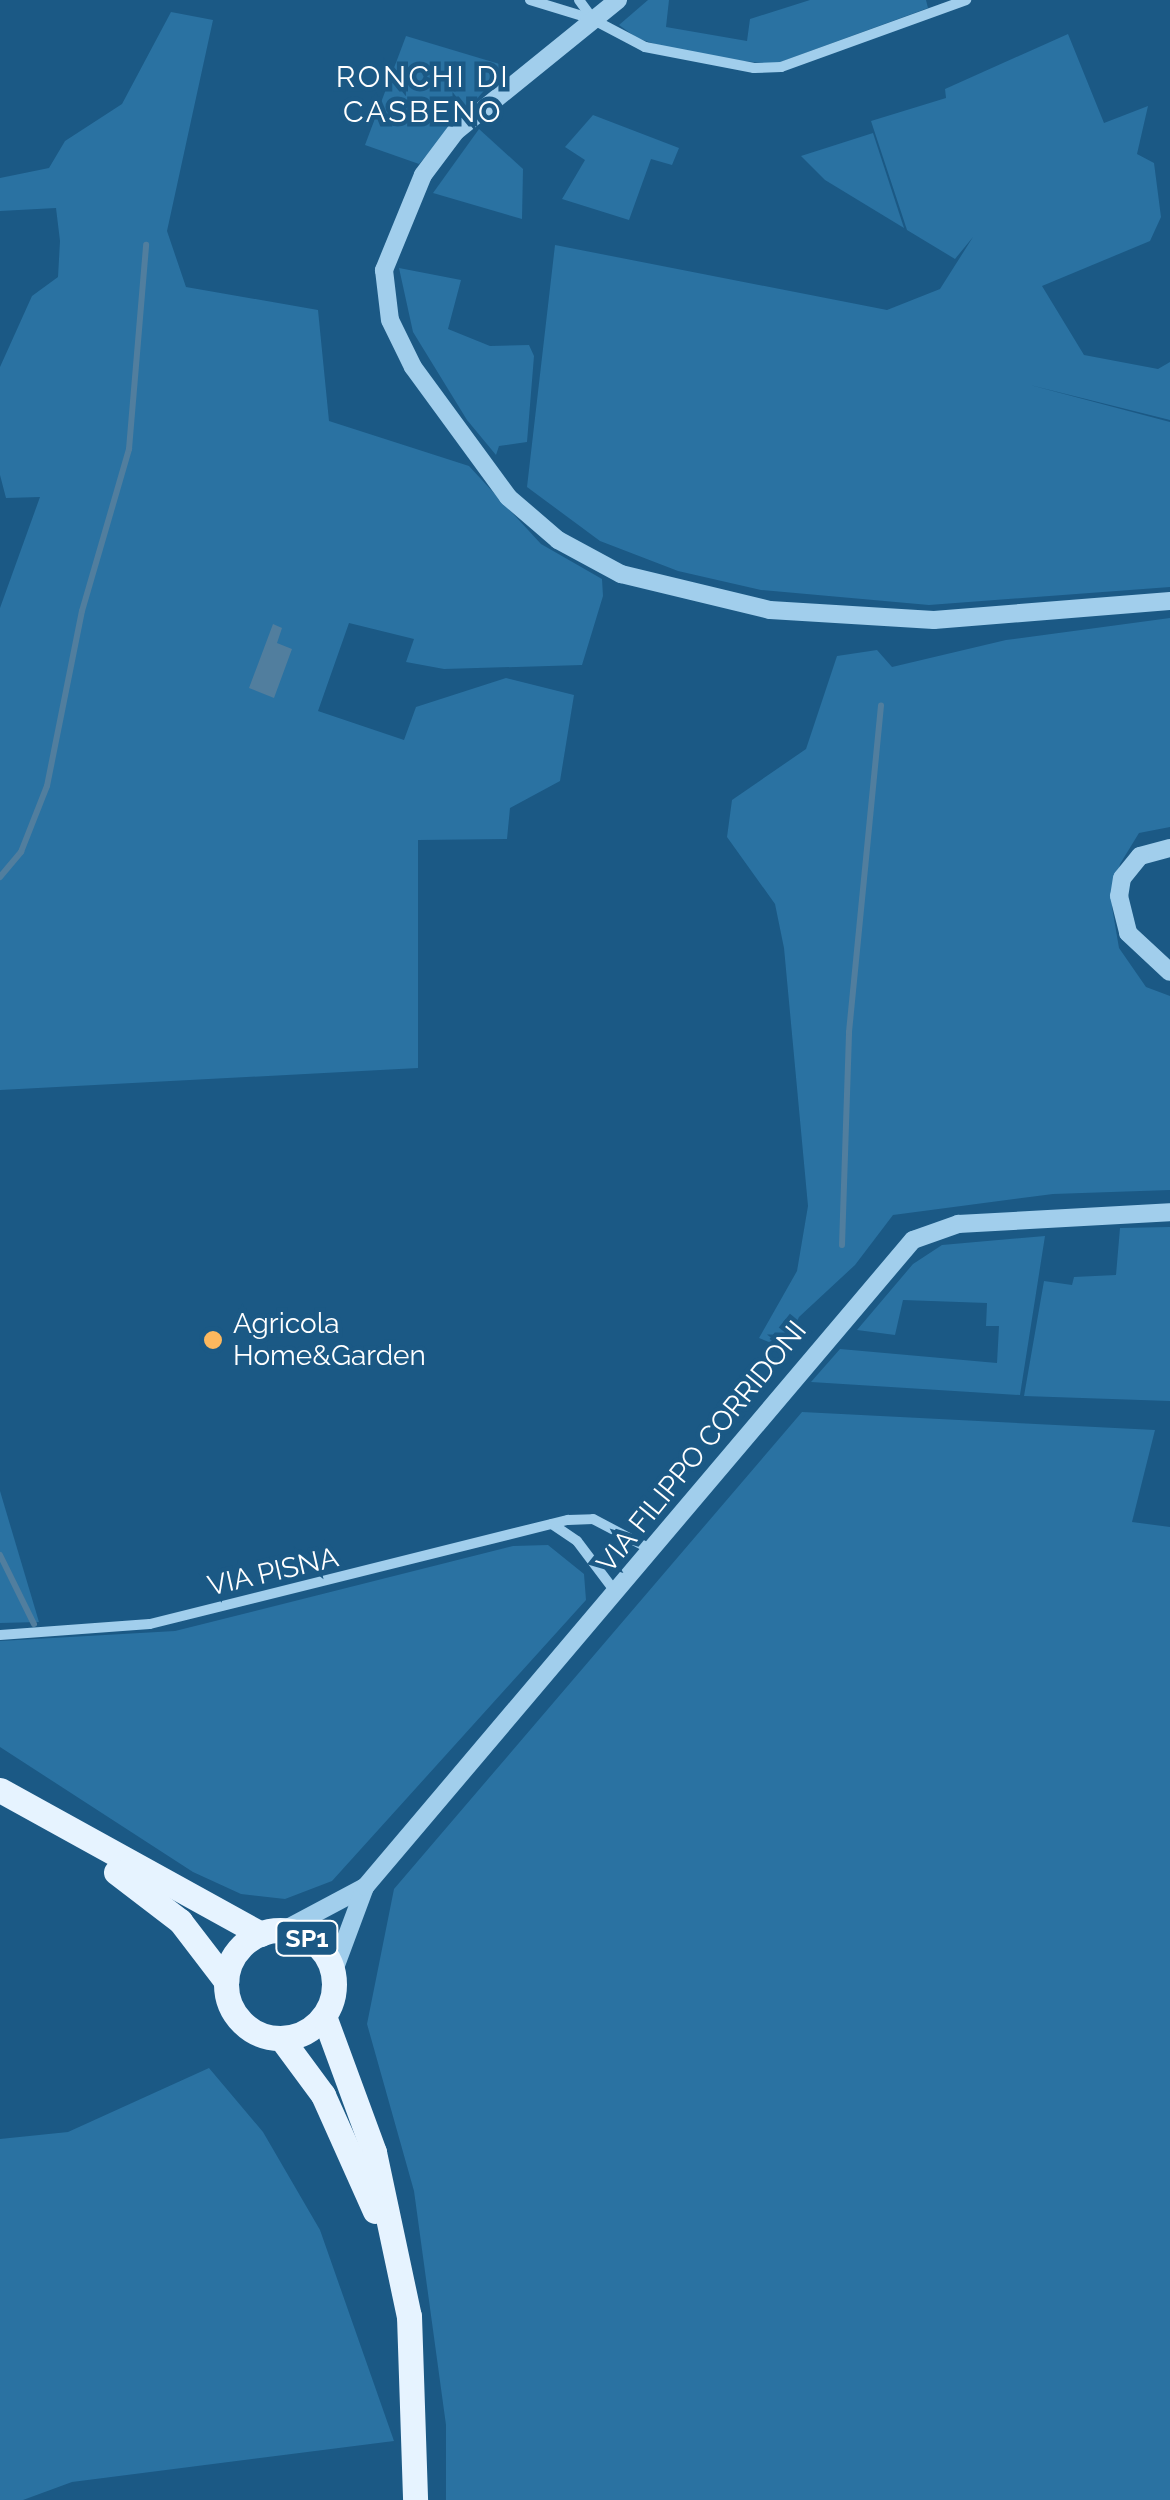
<!DOCTYPE html>
<style>
body{margin:0}
#map{position:relative;width:1170px;height:2500px;overflow:hidden;background:#1b5985;font-family:Raleway,sans-serif}
div>[style]{position:absolute}
.green>*{inset:0;background:#2a72a2}
.water>*{inset:0;background:#517e9e}
.stream>*{height:6px;margin:-3px;padding:0 3px;transform-origin:3px;border-radius:3px;background:#517e9e}
.minor>*{height:10px;margin:-5px;padding:0 5px;transform-origin:5px;border-radius:5px;background:#a1ceec}
.tertiary>*{height:18px;margin:-9px;padding:0 9px;transform-origin:9px;border-radius:9px;background:#a1ceec}
.primary>*{height:25px;margin:-12.5px;padding:0 12.5px;transform-origin:12.5px;border-radius:12.5px;background:#e6f3ff}
.primary>.ring{margin:-12.5px;padding:0;box-sizing:content-box;background:none;border:25px solid #e6f3ff;border-radius:50%}
.dots>*{width:28px;height:28px;translate:-50% -50%;box-sizing:border-box;border:5px solid #1b5985;border-radius:50%}
span{translate:-50% -50%;white-space:nowrap;text-align:center;line-height:1.15;-webkit-text-stroke:9px #1b5985;paint-order:stroke}
.shield-label span{padding:2px 8px;background:#1b5985;border:2px solid;border-radius:8px;-webkit-text-stroke-width:0}
.shield-label{font-size:25px;color:#fff;font-weight:700}
.poi-label{font-size:28px;color:#fff}
.left{translate:0 -50%;text-align:left}
.street-label{font-size:28px;color:#fff}
.neighbourhood-label{font-size:30px;color:#fff;letter-spacing:2.5px}
</style>
<div id="map">
<div class="green">
<i style="clip-path:polygon(648px 0,669px 0,666px 27px,747px 41px,750px 19px,810px 0,926px 0,928px 8px,775px 64px,691px 56px,637px 38px,619px 25px)"></i>
<i style="clip-path:polygon(171px 12px,213px 20px,167px 231px,186px 287px,318px 310px,329px 421px,469px 466px,541px 544px,602px 579px,603px 596px,582px 665px,444px 669px,406px 662px,414px 639px,349px 623px,318px 711px,404px 740px,416px 707px,506px 678px,574px 695px,560px 781px,510px 808px,507px 839px,418px 840px,418px 1068px,0 1090px,0 608px,40px 497px,6px 498px,0 475px,0 367px,32px 296px,58px 277px,60px 241px,56px 208px,0 211px,0 178px,49px 168px,65px 141px,122px 104px)"></i>
<i style="clip-path:polygon(1068px 34px,1104px 123px,1148px 106px,1137px 154px,1154px 163px,1161px 217px,1150px 241px,1042px 286px,1084px 355px,1158px 369px,1170px 362px,1170px 420px,1030px 385px,1170px 422px,1170px 587px,929px 605px,761px 590px,678px 571px,600px 541px,527px 487px,555px 245px,887px 310px,940px 289px,973px 237px,955px 259px,907px 230px,871px 121px,946px 98px,945px 89px)"></i>
<i style="clip-path:polygon(406px 36px,506px 66px,419px 164px,365px 145px)"></i>
<i style="clip-path:polygon(593px 115px,679px 148px,672px 165px,651px 159px,629px 220px,562px 199px,585px 160px,565px 147px)"></i>
<i style="clip-path:polygon(479px 129px,523px 169px,522px 219px,433px 193px)"></i>
<i style="clip-path:polygon(873px 133px,904px 228px,825px 180px,801px 156px)"></i>
<i style="clip-path:polygon(399px 268px,461px 280px,448px 329px,490px 346px,529px 345px,534px 356px,527px 442px,499px 446px,496px 455px,467px 420px,413px 332px)"></i>
<i style="clip-path:polygon(1170px 618px,1170px 827px,1139px 833px,1120px 864px,1112px 907px,1119px 948px,1146px 987px,1170px 996px,1170px 1190px,1053px 1194px,893px 1215px,855px 1265px,799px 1317px,784px 1348px,759px 1338px,797px 1271px,808px 1206px,784px 948px,775px 904px,727px 837px,732px 800px,806px 749px,837px 656px,877px 650px,892px 667px,1006px 640px)"></i>
<i style="clip-path:polygon(1170px 1227px,1170px 1401px,1024px 1396px,1044px 1281px,1072px 1285px,1074px 1277px,1116px 1275px,1120px 1228px)"></i>
<i style="clip-path:polygon(1045px 1236px,1020px 1395px,811px 1382px,840px 1349px,997px 1363px,999px 1326px,986px 1326px,987px 1303px,903px 1300px,895px 1335px,857px 1330px,913px 1264px,942px 1245px)"></i>
<i style="clip-path:polygon(802px 1412px,1155px 1430px,1132px 1522px,1170px 1527px,1170px 2500px,446px 2500px,446px 2425px,414px 2191px,367px 2024px,394px 1889px)"></i>
<i style="clip-path:polygon(0 1491px,39px 1622px,0 1623px)"></i>
<i style="clip-path:polygon(548px 1545px,584px 1574px,586px 1600px,332px 1881px,285px 1899px,241px 1894px,193px 1872px,0 1747px,0 1641px,175px 1631px,513px 1546px)"></i>
<i style="clip-path:polygon(209px 2068px,263px 2132px,320px 2230px,394px 2441px,72px 2482px,23px 2500px,0 2500px,0 2139px,68px 2132px)"></i>
</div>
<div class="water">
<i style="clip-path:polygon(273px 624px,282px 628px,277px 643px,292px 649px,274px 698px,249px 688px)"></i>
</div>
<div class="stream">
<i style="left:0;top:877px;width:33px;rotate:-50deg"></i>
<i style="left:21px;top:852px;width:71px;rotate:-68.5deg"></i>
<i style="left:47px;top:786px;width:178px;rotate:-78.7deg"></i>
<i style="left:82px;top:611px;width:169px;rotate:-73.8deg"></i>
<i style="left:129px;top:449px;width:205px;rotate:-85.2deg"></i>
<i style="left:842px;top:1245px;width:213px;rotate:-88.1deg"></i>
<i style="left:849px;top:1032px;width:328px;rotate:-84.4deg"></i>
<i style="left:0;top:1555px;width:77px;rotate:63.8deg"></i>
</div>
<div class="minor">
<i style="left:530px;top:0;width:65px;rotate:17deg"></i>
<i style="left:592px;top:19px;width:60px;rotate:27.8deg"></i>
<i style="left:645px;top:47px;width:111px;rotate:10.9deg"></i>
<i style="left:754px;top:68px;width:27px;rotate:-2deg"></i>
<i style="left:781px;top:67px;width:197px;rotate:-19.9deg"></i>
<i style="left:579px;top:0;width:22px;rotate:54deg"></i>
<i style="left:552px;top:1524px;width:30px;rotate:34deg"></i>
<i style="left:577px;top:1541px;width:66px;rotate:53deg"></i>
<i style="left:0;top:1635px;width:150px;rotate:-4.2deg"></i>
<i style="left:150px;top:1624px;width:431px;rotate:-14deg"></i>
<i style="left:568px;top:1520px;width:25px;rotate:-2deg"></i>
<i style="left:593px;top:1519px;width:67px;rotate:27.7deg"></i>
</div>
<div class="tertiary">
<i style="left:618px;top:0;width:208px;rotate:141deg"></i>
<i style="left:456px;top:131px;width:55px;rotate:126.9deg"></i>
<i style="left:423px;top:175px;width:103px;rotate:112.3deg"></i>
<i style="left:384px;top:270px;width:50px;rotate:83.2deg"></i>
<i style="left:390px;top:320px;width:52px;rotate:63.9deg"></i>
<i style="left:413px;top:367px;width:161px;rotate:53.8deg"></i>
<i style="left:508px;top:497px;width:66px;rotate:40.7deg"></i>
<i style="left:558px;top:540px;width:72px;rotate:28.4deg"></i>
<i style="left:621px;top:574px;width:153px;rotate:13.6deg"></i>
<i style="left:770px;top:610px;width:164px;rotate:3.5deg"></i>
<i style="left:934px;top:620px;width:237px;rotate:-4.6deg"></i>
<i style="left:1170px;top:848px;width:31px;rotate:165deg"></i>
<i style="left:1140px;top:856px;width:28px;rotate:129deg"></i>
<i style="left:1122px;top:878px;width:18px;rotate:99deg"></i>
<i style="left:1119px;top:896px;width:38px;rotate:76deg"></i>
<i style="left:1128px;top:933px;width:57px;rotate:42.9deg"></i>
<i style="left:284px;top:1930px;width:92px;rotate:-28deg"></i>
<i style="left:333px;top:1973px;width:92px;rotate:-69.6deg"></i>
<i style="left:365px;top:1887px;width:848px;rotate:-49.74deg"></i>
<i style="left:913px;top:1240px;width:48px;rotate:-19.6deg"></i>
<i style="left:958px;top:1224px;width:212px;rotate:-3.2deg"></i>
</div>
<div class="primary">
<i style="left:0;top:1790px;width:298px;rotate:28.9deg"></i>
<i style="left:116px;top:1872px;width:81px;rotate:37.4deg"></i>
<i style="left:180px;top:1921px;width:76px;rotate:52.5deg"></i>
<i class="ring" style="left:226px;top:1930px;width:83px;height:83px"></i>
<i style="left:324px;top:2016px;width:145px;rotate:69.8deg"></i>
<i style="left:374px;top:2152px;width:168px;rotate:78deg"></i>
<i style="left:409px;top:2316px;width:184px;rotate:88.1deg"></i>
<i style="left:281px;top:2038px;width:71px;rotate:53.6deg"></i>
<i style="left:323px;top:2095px;width:127px;rotate:65.9deg"></i>
</div>
<div class="dots">
<i style="left:213px;top:1340px;background:#fdb85e"></i>
</div>
<div class="shield-label">
<span style="left:307px;top:1938px">SP1</span>
</div>
<div class="poi-label">
<span class="left" style="left:233px;top:1340px">Agricola<br>Home&amp;Garden</span>
</div>
<div class="street-label">
<span style="left:702px;top:1447px;rotate:-51deg">VIA FILIPPO CORRIDONI</span>
<span style="left:273px;top:1572px;rotate:-13deg">VIA PISNA</span>
</div>
<div class="neighbourhood-label">
<span style="left:423px;top:94px">RONCHI DI<br>CASBENO</span>
</div>
</div>
